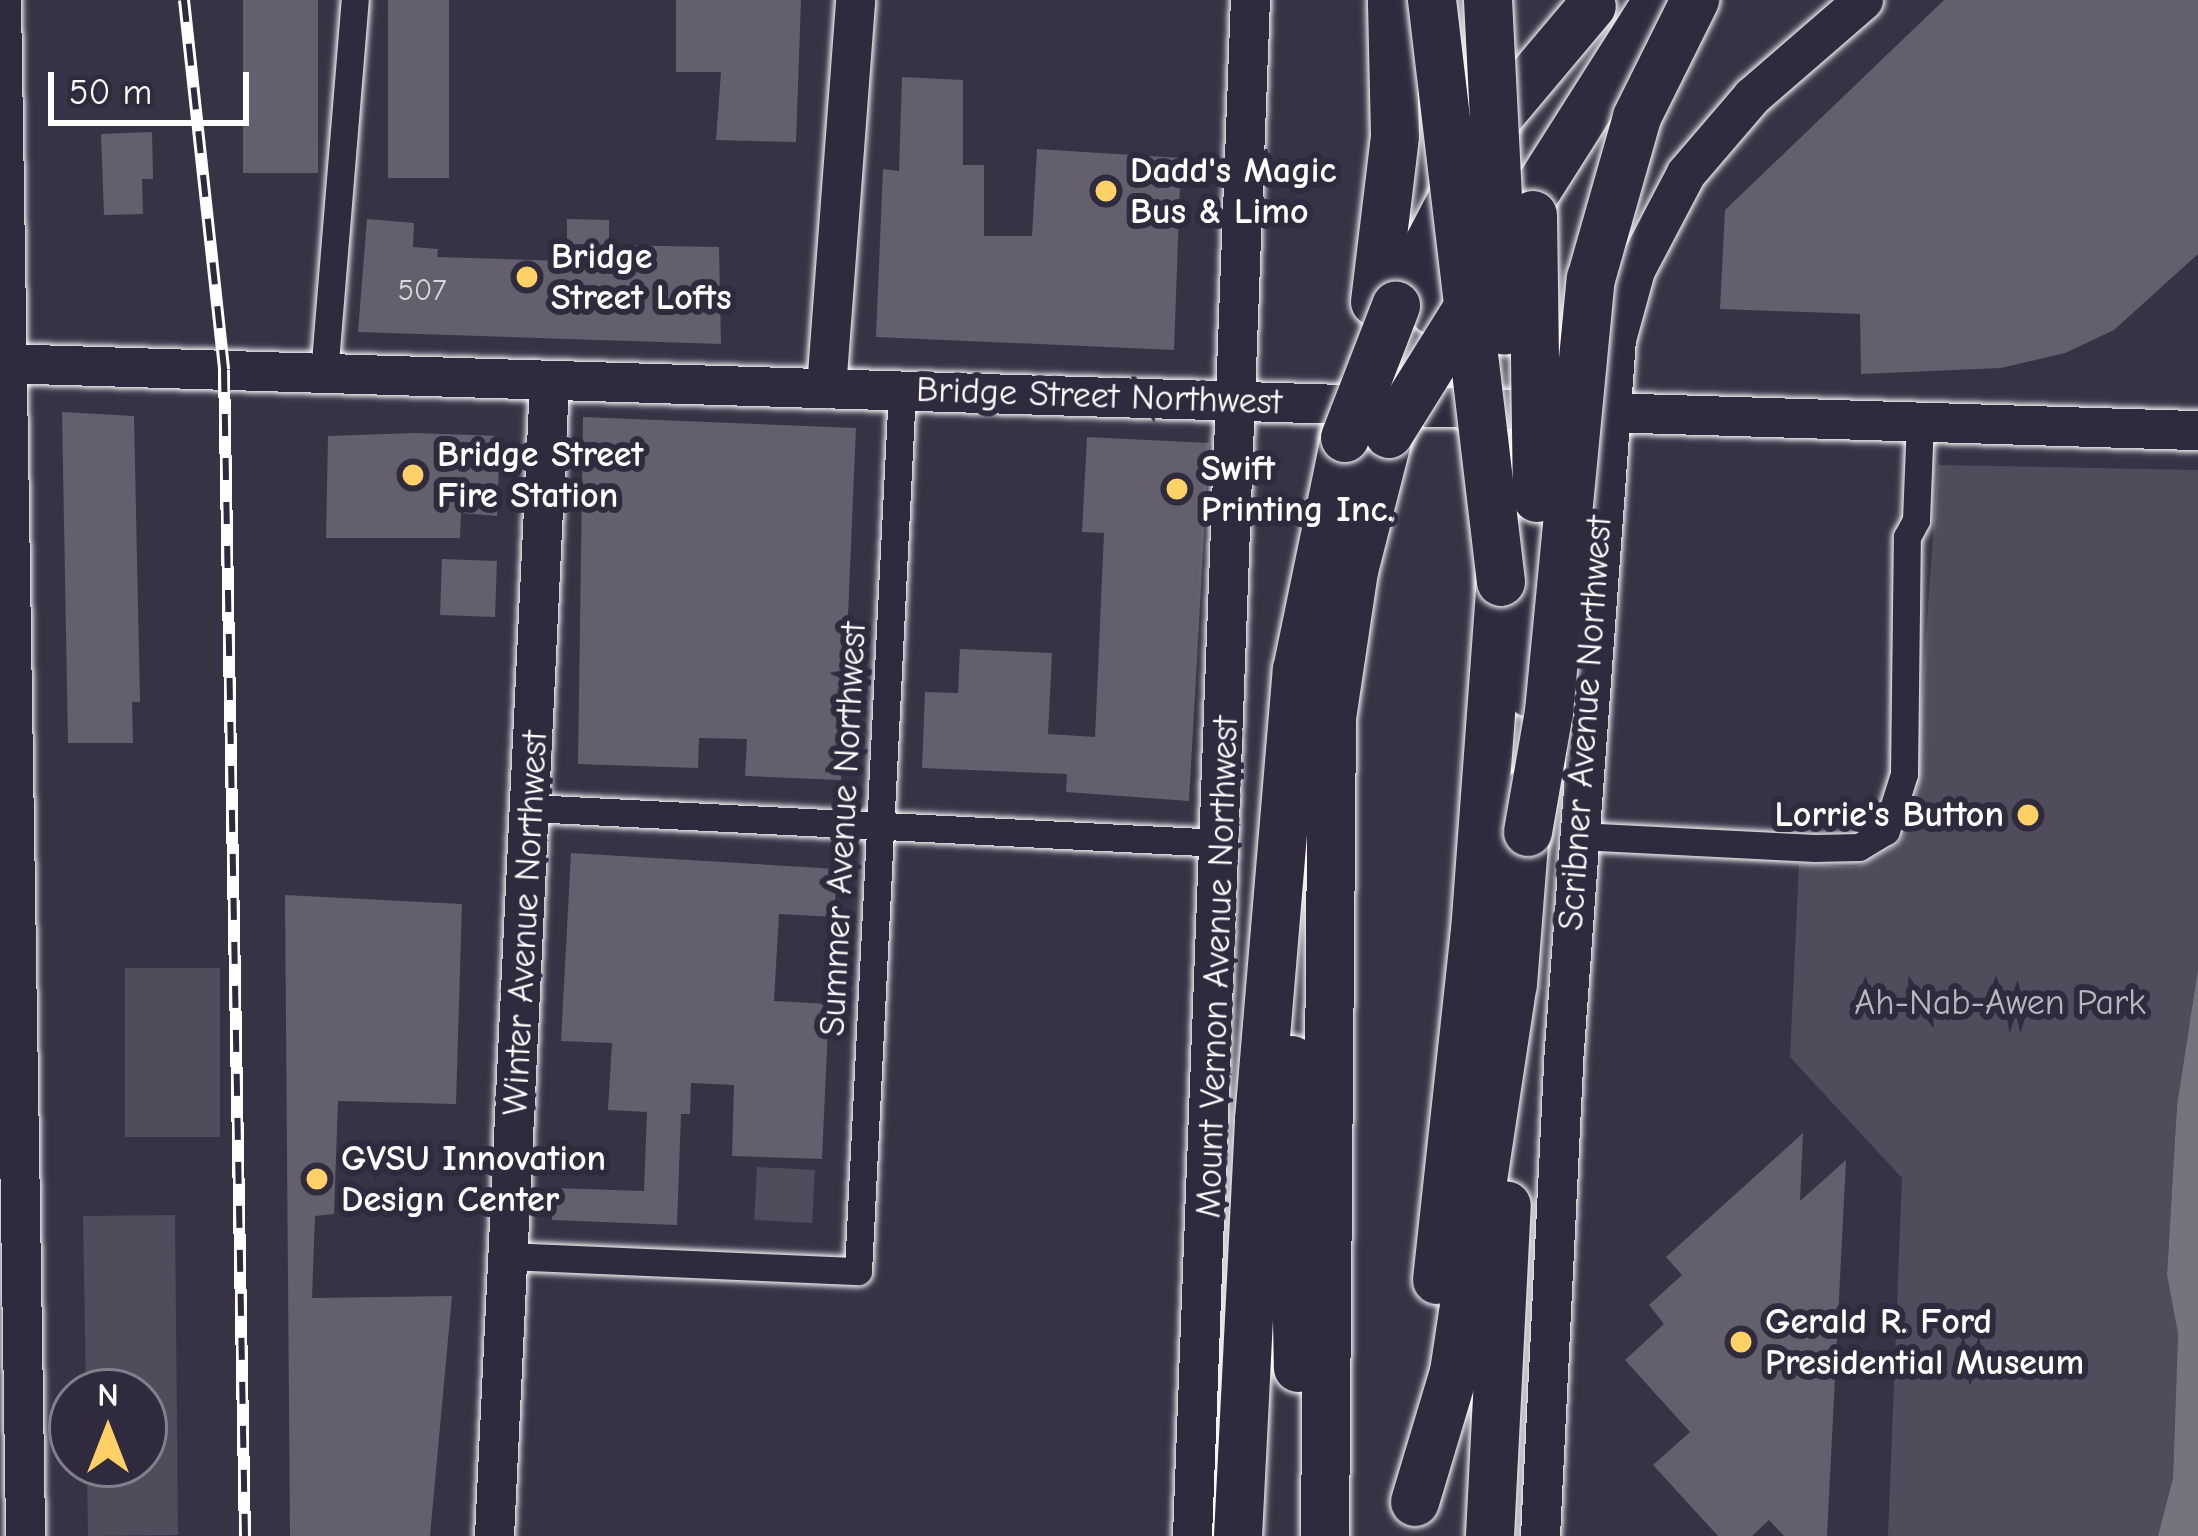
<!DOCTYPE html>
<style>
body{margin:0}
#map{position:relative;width:2198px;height:1536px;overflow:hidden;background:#373345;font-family:"Comic Neue",sans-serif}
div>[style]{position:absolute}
.green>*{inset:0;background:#514c5c;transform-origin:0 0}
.water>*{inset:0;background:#76737f}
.building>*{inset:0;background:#635f6d;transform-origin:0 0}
.roads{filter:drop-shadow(0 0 3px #fff) drop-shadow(0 0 3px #fff)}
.street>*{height:27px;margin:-13.5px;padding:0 13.5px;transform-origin:13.5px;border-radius:13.5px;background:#2f2a3d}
.secondary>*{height:39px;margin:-19.5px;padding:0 19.5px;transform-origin:19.5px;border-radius:19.5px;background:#2f2a3d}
.highway>*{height:48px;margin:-24px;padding:0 24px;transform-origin:24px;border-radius:24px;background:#2f2a3d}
.rail>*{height:12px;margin-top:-6px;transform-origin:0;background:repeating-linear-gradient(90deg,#2f2a3d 0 22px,#fff 0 44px);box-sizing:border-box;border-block:3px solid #fff}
.bridges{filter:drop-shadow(0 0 3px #fff) drop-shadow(0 0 3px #fff)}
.highway-bridge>*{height:48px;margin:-24px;padding:0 24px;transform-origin:24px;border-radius:24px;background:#2f2a3d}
.dots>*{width:33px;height:33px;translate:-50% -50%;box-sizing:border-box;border:6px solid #2f2a3d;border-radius:50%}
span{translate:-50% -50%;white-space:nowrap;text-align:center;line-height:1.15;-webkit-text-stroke:12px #2f2a3d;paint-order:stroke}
.number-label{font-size:30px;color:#d8d7da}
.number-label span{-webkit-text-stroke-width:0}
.poi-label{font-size:36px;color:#fff;font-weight:700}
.left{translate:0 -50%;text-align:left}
.right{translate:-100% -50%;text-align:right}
.street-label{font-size:36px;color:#fff}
.park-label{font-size:36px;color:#b9b7be}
.north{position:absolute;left:48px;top:1368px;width:120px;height:120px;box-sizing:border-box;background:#2f2a3d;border:3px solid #827f8b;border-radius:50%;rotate:0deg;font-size:33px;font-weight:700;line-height:48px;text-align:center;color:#fff}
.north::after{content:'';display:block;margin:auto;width:42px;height:54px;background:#ffd166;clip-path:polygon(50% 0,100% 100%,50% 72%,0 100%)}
.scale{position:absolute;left:48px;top:72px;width:201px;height:54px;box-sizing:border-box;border:6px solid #fff;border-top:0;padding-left:15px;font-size:36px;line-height:42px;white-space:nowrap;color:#fff;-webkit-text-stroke:9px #2f2a3d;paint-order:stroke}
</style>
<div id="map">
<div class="green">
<i style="clip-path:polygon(1938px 465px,2198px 470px,2198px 969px,2177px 1105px,2167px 1275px,2178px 1334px,2173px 1478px,2158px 1536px,1888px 1536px,1902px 1178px,1790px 1057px,1799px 864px,1856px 867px,1896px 845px,1913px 823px)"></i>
<i style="left:125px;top:968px;width:95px;height:169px"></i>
<i style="left:757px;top:1167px;width:58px;height:53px;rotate:3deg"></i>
<i style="clip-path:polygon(175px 1215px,178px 1535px,88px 1536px,87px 1464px,144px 1464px,144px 1392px,86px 1392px,83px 1216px)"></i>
</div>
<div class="water">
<i style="clip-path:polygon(2198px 969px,2198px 1536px,2158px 1536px,2173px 1478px,2178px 1334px,2167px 1275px,2177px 1105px)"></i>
</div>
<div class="building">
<i style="left:243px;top:0;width:75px;height:173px"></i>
<i style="left:388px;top:0;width:61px;height:178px"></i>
<i style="clip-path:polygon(676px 0,801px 0,796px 142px,716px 140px,721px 72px,676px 72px)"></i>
<i style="clip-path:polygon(1944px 0,2198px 0,2198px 254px,2114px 330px,2065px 353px,2001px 368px,1861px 374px,1860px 314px,1720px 309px,1725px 210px)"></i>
<i style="clip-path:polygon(902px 77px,963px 80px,963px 165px,984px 165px,984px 236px,1032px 236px,1037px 149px,1181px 158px,1174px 350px,876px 337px,883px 169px,899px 171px)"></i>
<i style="clip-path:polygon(152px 132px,153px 179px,142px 179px,143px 214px,104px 215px,101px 134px)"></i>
<i style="clip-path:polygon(367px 219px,414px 223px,413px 247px,438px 249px,437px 257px,567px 261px,567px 219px,609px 220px,609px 245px,719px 247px,721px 344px,358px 332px)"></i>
<i style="clip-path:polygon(62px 412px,134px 416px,140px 702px,132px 702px,133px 743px,68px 743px)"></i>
<i style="clip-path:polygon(583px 417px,856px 428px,841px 780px,745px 776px,747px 739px,699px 738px,698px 768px,578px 764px)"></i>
<i style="clip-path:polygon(415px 433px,500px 436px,497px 516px,461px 513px,460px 538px,326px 538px,328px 436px)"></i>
<i style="clip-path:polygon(1087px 437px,1209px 443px,1189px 801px,1066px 792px,1067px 774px,922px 768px,925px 692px,958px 693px,960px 649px,1052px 653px,1048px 734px,1095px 737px,1104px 533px,1082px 532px)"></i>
<i style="left:442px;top:559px;width:55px;height:56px;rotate:2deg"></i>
<i style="clip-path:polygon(571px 853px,837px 869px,834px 917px,779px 914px,774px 1001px,829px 1004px,822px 1159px,732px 1156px,734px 1085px,691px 1083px,690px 1114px,681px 1114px,677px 1225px,552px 1220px,553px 1188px,644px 1191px,647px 1112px,608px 1110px,612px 1043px,561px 1041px)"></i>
<i style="clip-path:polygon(285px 895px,462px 904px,456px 1104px,338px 1101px,334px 1214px,315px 1216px,312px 1298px,452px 1296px,430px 1536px,290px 1536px)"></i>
<i style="clip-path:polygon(1803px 1133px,1800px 1201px,1846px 1160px,1827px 1536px,1784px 1536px,1769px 1520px,1752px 1536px,1718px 1536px,1653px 1465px,1690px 1432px,1625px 1360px,1664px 1324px,1649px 1305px,1682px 1275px,1666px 1257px)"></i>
</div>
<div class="roads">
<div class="street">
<i style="left:324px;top:374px;width:375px;rotate:-85.3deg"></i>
<i style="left:530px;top:808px;width:693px;rotate:2.9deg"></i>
<i style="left:1578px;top:836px;width:237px;rotate:2.9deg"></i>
<i style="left:1815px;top:848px;width:44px;rotate:-1.3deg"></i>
<i style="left:1859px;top:847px;width:31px;rotate:-31deg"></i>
<i style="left:1886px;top:831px;width:60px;rotate:-72.5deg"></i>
<i style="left:1904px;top:774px;width:237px;rotate:-89.3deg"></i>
<i style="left:1907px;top:537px;width:19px;rotate:-62deg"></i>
<i style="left:1916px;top:520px;width:99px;rotate:-87.7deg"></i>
<i style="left:509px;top:1256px;width:349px;rotate:2.5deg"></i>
<i style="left:858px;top:1271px;width:882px;rotate:-87.14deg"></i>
</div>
<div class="secondary">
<i style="left:1px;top:0;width:1536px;rotate:89.1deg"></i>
<i style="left:0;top:363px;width:2199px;rotate:1.75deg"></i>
<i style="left:826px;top:388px;width:389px;rotate:-85.7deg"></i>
<i style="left:494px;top:1536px;width:1155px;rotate:-87.27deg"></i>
<i style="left:1192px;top:1536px;width:1537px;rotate:-87.84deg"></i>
<i style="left:1540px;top:1536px;width:475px;rotate:-87.2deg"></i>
<i style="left:1563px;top:1062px;width:725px;rotate:-85.81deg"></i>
<i style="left:1616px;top:339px;width:72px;rotate:-74.6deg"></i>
<i style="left:1635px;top:270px;width:110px;rotate:-62.3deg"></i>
<i style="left:1686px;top:173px;width:101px;rotate:-49.4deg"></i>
<i style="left:1752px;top:96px;width:147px;rotate:-40.9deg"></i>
</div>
<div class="highway">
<i style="left:1503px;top:244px;width:289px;rotate:-57.6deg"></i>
<i style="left:1375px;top:302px;width:167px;rotate:-83.1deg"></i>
<i style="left:1395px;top:136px;width:136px;rotate:-91.3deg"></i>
<i style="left:1396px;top:306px;width:202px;rotate:-62.3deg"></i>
<i style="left:1490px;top:127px;width:158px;rotate:-49.9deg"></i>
<i style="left:1433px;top:310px;width:85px;rotate:-65.8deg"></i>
<i style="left:1530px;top:693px;width:195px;rotate:-87.9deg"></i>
<i style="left:1292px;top:1060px;width:308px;rotate:88.9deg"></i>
<i style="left:1437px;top:1280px;width:350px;rotate:-83.8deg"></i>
<i style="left:1475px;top:932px;width:351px;rotate:-85.8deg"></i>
<i style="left:1415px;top:1502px;width:136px;rotate:-73.3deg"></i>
<i style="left:1454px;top:1372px;width:392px;rotate:-81.4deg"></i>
<i style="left:1513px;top:984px;width:193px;rotate:-85.5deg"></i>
<i style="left:1238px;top:1536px;width:417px;rotate:-87.1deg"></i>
<i style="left:1259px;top:1120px;width:452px;rotate:-85.2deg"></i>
<i style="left:1297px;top:670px;width:237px;rotate:-78.3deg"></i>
<i style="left:1325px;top:1536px;width:818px;rotate:-89.51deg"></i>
<i style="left:1332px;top:718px;width:149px;rotate:-81.5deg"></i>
<i style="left:1354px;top:571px;width:141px;rotate:-75.7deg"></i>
<i style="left:1490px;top:1536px;width:331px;rotate:-87.1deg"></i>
</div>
</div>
<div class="rail">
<i style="left:184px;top:0;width:372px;rotate:83.8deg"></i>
<i style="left:224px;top:370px;width:1166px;rotate:88.97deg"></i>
</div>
<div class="bridges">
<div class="highway-bridge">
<i style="left:1432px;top:0;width:586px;rotate:83.24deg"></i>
<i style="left:1488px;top:0;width:331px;rotate:87.1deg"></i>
<i style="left:1533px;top:215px;width:283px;rotate:89.2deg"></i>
<i style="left:1389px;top:434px;width:147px;rotate:-58deg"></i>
<i style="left:1345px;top:438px;width:142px;rotate:-68.9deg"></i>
<i style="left:1528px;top:832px;width:122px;rotate:-80.1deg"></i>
<i style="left:1549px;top:712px;width:435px;rotate:-84.5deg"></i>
<i style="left:1591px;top:279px;width:168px;rotate:-74.1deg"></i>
<i style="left:1637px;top:117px;width:131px;rotate:-63.6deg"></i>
</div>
</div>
<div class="dots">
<i style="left:1106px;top:191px;background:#ffd166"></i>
<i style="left:527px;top:277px;background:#ffd166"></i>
<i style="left:413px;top:475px;background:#ffd166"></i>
<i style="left:1177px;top:489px;background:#ffd166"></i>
<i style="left:2028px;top:815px;background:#ffd166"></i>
<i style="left:317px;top:1179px;background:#ffd166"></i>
<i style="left:1741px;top:1342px;background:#ffd166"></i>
</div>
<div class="number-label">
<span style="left:422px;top:291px">507</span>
</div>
<div class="poi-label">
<span class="left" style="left:1130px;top:191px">Dadd's Magic<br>Bus &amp; Limo</span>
<span class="left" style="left:551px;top:277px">Bridge<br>Street Lofts</span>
<span class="left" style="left:437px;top:475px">Bridge Street<br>Fire Station</span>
<span class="left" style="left:1201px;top:489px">Swift<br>Printing Inc.</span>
<span class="right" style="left:2004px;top:815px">Lorrie's Button</span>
<span class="left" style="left:341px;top:1179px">GVSU Innovation<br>Design Center</span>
<span class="left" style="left:1765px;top:1342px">Gerald R. Ford<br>Presidential Museum</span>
</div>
<div class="street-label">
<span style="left:1099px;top:396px;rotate:2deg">Bridge Street Northwest</span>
<span style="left:1585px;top:723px;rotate:-86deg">Scribner Avenue Northwest</span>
<span style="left:843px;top:829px;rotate:-87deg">Summer Avenue Northwest</span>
<span style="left:525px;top:923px;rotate:-87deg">Winter Avenue Northwest</span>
<span style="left:1217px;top:967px;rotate:-88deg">Mount Vernon Avenue Northwest</span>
</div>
<div class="park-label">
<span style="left:2000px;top:1003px">Ah-Nab-Awen Park</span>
</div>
<div class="north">N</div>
<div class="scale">50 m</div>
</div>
